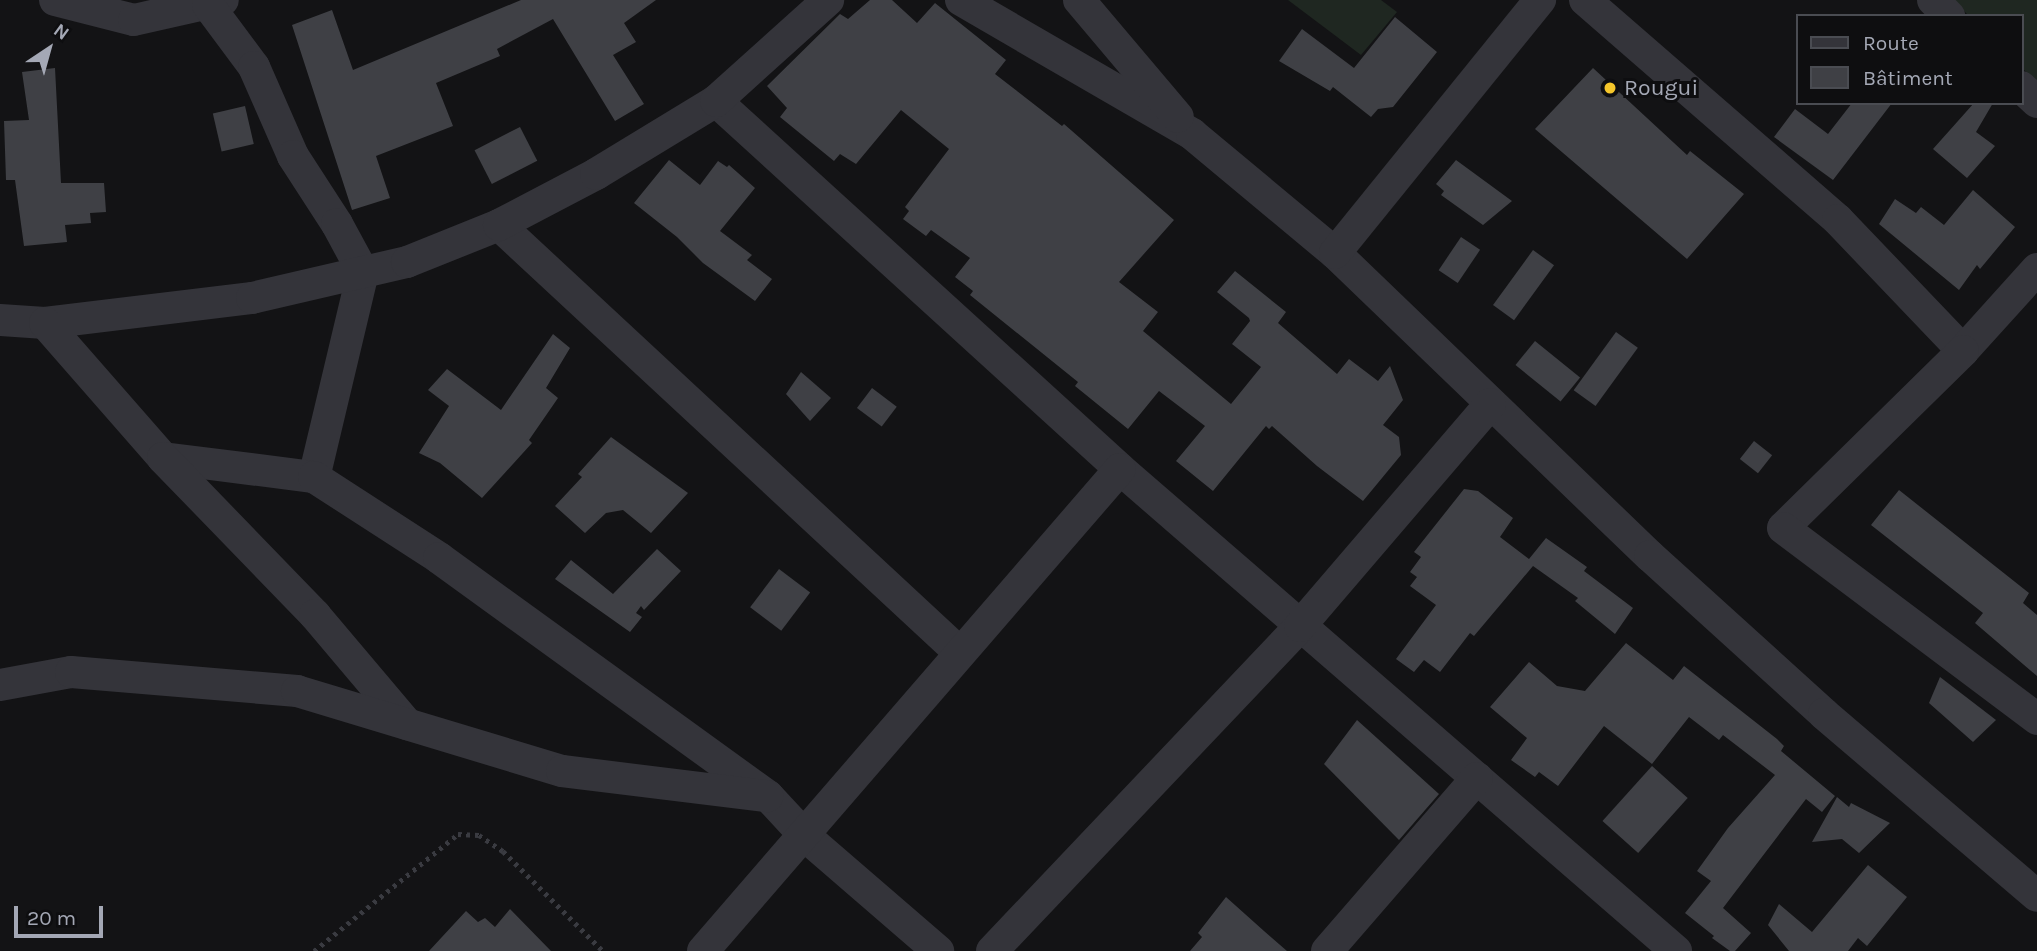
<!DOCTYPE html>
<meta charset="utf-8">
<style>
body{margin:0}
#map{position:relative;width:2037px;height:951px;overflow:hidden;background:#131315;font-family:Karla,sans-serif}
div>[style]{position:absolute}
.green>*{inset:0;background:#1f2721}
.building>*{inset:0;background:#3f4045;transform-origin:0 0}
.path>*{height:4.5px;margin-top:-2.25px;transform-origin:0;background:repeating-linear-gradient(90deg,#3a3b41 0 3.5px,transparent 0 8.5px)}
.minor>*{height:32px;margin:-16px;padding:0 16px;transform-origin:16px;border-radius:16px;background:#34343a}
.dots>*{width:19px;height:19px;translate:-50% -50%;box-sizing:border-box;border:4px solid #0e0e10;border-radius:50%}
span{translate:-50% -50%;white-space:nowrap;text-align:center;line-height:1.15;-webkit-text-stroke:6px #0e0e10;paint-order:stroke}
.poi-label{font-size:23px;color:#a4a8b5}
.left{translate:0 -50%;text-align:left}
.legend{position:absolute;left:1796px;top:14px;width:228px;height:91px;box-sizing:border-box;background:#0e0e10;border:2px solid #4a4c52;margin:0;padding:9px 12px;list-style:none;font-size:21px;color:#a4a8b5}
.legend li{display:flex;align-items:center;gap:14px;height:35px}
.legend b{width:35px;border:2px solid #4a4c52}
.north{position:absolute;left:14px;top:14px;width:70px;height:70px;-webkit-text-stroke:5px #0e0e10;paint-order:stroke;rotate:36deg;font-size:19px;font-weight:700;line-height:28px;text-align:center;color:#a4a8b5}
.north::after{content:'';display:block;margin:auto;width:24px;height:32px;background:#a4a8b5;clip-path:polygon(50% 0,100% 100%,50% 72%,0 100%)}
.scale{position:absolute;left:14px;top:906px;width:89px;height:32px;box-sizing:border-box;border:4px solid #a4a8b5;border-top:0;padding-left:9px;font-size:21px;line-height:24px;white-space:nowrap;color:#a4a8b5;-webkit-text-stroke:5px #0e0e10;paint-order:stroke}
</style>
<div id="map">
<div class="green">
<i style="clip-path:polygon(1288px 0,1381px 0,1397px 12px,1361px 55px)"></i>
<i style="clip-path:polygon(1953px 0,2037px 0,2037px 82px,2021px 67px,2021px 16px,1969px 16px)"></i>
</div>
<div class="building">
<i style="clip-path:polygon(521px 0,656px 0,624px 23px,636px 42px,613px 55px,644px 104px,615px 121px,553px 19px,497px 49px,500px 56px,436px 83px,453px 126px,376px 156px,390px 198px,352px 210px,292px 25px,332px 10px,353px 70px)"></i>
<i style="clip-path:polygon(870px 0,892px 0,917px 23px,935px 3px,1006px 60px,995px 74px,1062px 126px,1064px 124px,1174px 220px,1119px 282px,1158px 312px,1143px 331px,1231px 404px,1261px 367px,1232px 344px,1250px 321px,1249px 318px,1217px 292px,1235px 271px,1286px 312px,1278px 323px,1337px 374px,1349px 359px,1378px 381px,1390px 366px,1403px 400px,1383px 425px,1399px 437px,1401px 455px,1363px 501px,1317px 466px,1272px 426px,1269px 429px,1266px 426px,1213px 491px,1176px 461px,1205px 426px,1159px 391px,1128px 429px,1075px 386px,1078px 382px,970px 295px,973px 291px,955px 277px,970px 258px,931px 230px,926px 236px,903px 219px,909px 211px,905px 207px,949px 149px,901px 110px,856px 164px,840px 154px,834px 161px,780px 117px,787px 108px,767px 86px,840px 14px,848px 19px)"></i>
<i style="clip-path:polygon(1395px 17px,1437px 52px,1393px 107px,1378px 109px,1371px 117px,1333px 87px,1330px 91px,1279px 61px,1302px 29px,1354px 68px)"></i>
<i style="clip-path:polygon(55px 68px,61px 183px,104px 183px,106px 212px,90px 213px,91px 223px,65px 225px,67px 242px,24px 246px,15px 180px,6px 180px,4px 121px,29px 120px,22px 72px)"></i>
<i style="clip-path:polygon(1593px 68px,1687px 155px,1690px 151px,1744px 194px,1687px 259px,1535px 129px)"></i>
<i style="clip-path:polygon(1852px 103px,1892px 103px,1833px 180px,1774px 137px,1795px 109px,1828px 134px)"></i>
<i style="clip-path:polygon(1974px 103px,1993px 103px,1976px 132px,1995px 146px,1967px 178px,1933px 149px)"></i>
<i style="left:245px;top:106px;width:39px;height:33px;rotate:77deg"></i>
<i style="left:520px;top:127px;width:38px;height:51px;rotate:63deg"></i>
<i style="clip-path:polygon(669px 160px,700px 185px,718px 161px,727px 167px,729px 165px,755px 188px,720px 231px,752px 255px,747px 260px,772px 279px,755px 301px,703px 263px,677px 237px,634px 203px)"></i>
<i style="clip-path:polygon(1456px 160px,1512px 201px,1483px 225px,1441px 195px,1444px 191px,1436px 184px)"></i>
<i style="clip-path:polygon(1973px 190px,2015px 227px,1980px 269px,1977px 265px,1959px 290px,1879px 224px,1895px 199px,1916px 213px,1921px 207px,1944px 225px)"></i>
<i style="left:1461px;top:237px;width:23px;height:40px;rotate:34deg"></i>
<i style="left:1533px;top:250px;width:26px;height:68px;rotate:36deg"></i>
<i style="left:1616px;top:332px;width:27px;height:72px;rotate:36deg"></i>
<i style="clip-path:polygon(553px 334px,570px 348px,546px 388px,558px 398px,529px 440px,532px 443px,482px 498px,440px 463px,419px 453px,449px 406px,428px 390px,447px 369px,501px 410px)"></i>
<i style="left:1535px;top:341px;width:58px;height:31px;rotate:39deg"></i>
<i style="clip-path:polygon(801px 372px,831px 398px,810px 421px,786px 394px)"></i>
<i style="left:872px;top:388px;width:31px;height:25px;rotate:37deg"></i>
<i style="clip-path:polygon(611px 437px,688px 493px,651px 533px,623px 510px,606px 513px,585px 533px,555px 506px,582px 477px,578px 474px)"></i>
<i style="left:1754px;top:441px;width:23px;height:23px;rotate:38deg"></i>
<i style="clip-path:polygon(1464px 489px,1478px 491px,1513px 518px,1500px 537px,1529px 559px,1546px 538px,1587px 567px,1584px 571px,1633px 608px,1615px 634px,1575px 601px,1578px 598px,1533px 566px,1474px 636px,1470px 633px,1440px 672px,1424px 660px,1414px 672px,1396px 659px,1436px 605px,1410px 586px,1417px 577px,1410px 572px,1421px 557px,1414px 552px)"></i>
<i style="clip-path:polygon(1899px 490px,2029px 593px,2023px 603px,2037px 615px,2037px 676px,1975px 623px,1983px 613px,1871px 525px)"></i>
<i style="clip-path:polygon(657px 549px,681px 571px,644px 610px,641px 606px,636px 613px,642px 617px,630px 632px,555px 579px,571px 560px,613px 594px)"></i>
<i style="left:779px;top:569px;width:39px;height:48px;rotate:37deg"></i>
<i style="clip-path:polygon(1626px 643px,1673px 680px,1684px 666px,1777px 739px,1784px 746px,1781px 751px,1835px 796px,1822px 812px,1806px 799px,1723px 908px,1751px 933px,1735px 951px,1730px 951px,1712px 938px,1714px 936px,1685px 913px,1711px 881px,1697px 871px,1728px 828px,1775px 775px,1723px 735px,1719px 740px,1689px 717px,1652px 764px,1604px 726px,1558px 786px,1539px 772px,1535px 777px,1511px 760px,1527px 738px,1490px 707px,1529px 662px,1557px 686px,1585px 691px)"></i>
<i style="clip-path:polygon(1940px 677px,1996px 720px,1973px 742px,1929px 703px)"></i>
<i style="clip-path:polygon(1357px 720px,1439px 794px,1399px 840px,1324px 764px)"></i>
<i style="left:1652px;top:766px;width:48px;height:74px;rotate:42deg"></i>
<i style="clip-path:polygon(1837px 797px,1849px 807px,1851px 803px,1890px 823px,1859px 853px,1842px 839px,1812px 842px)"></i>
<i style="clip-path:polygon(1868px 865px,1907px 897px,1867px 946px,1858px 938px,1848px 951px,1789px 951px,1768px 925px,1779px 904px,1812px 932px)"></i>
<i style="clip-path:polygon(1226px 897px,1264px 931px,1287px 951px,1190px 951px,1202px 937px,1198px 933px)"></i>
<i style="clip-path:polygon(510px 909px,551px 951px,429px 951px,466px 911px,478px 922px,485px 918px,495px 927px)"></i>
</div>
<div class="path">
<i style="left:314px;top:951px;width:186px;rotate:-39.1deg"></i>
<i style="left:458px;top:834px;width:21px;rotate:3deg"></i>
<i style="left:479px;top:835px;width:29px;rotate:34deg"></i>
<i style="left:503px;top:851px;width:141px;rotate:45deg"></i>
</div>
<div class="minor">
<i style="left:55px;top:0;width:81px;rotate:14.2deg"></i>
<i style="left:134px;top:20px;width:91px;rotate:-12.7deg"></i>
<i style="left:961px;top:0;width:267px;rotate:30.1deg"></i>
<i style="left:1192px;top:134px;width:186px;rotate:39.8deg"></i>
<i style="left:1335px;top:253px;width:437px;rotate:43.9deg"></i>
<i style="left:1650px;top:556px;width:235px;rotate:42.2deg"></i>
<i style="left:1824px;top:714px;width:280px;rotate:40.5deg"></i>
<i style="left:1079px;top:0;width:153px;rotate:49.8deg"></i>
<i style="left:1585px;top:0;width:335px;rotate:41deg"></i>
<i style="left:1838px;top:220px;width:181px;rotate:46.3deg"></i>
<i style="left:1933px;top:0;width:23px;rotate:45deg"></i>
<i style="left:208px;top:5px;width:77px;rotate:53.4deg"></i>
<i style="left:254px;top:67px;width:97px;rotate:66.3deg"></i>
<i style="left:293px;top:156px;width:81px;rotate:57.1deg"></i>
<i style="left:337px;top:224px;width:55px;rotate:61.6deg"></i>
<i style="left:363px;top:272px;width:211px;rotate:103.4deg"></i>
<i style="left:2021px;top:87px;width:22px;rotate:43deg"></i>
<i style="left:716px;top:101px;width:546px;rotate:42.33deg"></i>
<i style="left:1120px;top:469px;width:736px;rotate:40.92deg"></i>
<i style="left:499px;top:225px;width:628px;rotate:42.87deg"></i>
<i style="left:1335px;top:253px;width:326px;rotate:-51deg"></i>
<i style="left:2037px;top:269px;width:110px;rotate:132.1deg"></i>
<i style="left:1963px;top:351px;width:252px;rotate:135.5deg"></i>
<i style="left:1783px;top:528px;width:318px;rotate:36.9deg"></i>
<i style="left:0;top:320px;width:45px;rotate:3.8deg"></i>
<i style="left:45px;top:323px;width:209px;rotate:-6.9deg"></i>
<i style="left:252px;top:298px;width:159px;rotate:-13.1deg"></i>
<i style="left:407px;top:262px;width:99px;rotate:-21.9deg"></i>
<i style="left:499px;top:225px;width:110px;rotate:-27.7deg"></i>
<i style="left:596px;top:174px;width:140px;rotate:-31.3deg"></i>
<i style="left:716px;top:101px;width:151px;rotate:-42deg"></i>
<i style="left:45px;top:323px;width:179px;rotate:48.8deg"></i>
<i style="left:163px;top:458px;width:152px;rotate:7.2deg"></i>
<i style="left:314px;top:477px;width:149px;rotate:32.9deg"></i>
<i style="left:439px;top:558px;width:406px;rotate:35.9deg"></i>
<i style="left:768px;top:796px;width:54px;rotate:47.2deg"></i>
<i style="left:805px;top:836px;width:176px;rotate:40.8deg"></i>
<i style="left:163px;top:458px;width:219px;rotate:45.9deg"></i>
<i style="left:315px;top:615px;width:143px;rotate:49.8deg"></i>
<i style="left:0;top:685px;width:72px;rotate:-10.4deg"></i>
<i style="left:71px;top:672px;width:227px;rotate:4.8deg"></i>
<i style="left:297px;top:691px;width:277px;rotate:16.8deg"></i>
<i style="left:562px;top:771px;width:207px;rotate:7deg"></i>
<i style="left:703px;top:951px;width:637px;rotate:-49.14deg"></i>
<i style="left:992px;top:951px;width:448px;rotate:-46.5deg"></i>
<i style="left:1300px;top:626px;width:292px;rotate:-49.4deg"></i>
<i style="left:1327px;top:951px;width:229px;rotate:-49.1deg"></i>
</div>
<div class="dots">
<i style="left:1610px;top:88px;background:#f5c62b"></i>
</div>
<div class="poi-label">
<span class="left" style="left:1624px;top:88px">Rougui</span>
</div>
<ul class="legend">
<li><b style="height:9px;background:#34343a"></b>Route</li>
<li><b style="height:19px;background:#3f4045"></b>Bâtiment</li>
</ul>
<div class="north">N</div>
<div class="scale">20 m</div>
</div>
